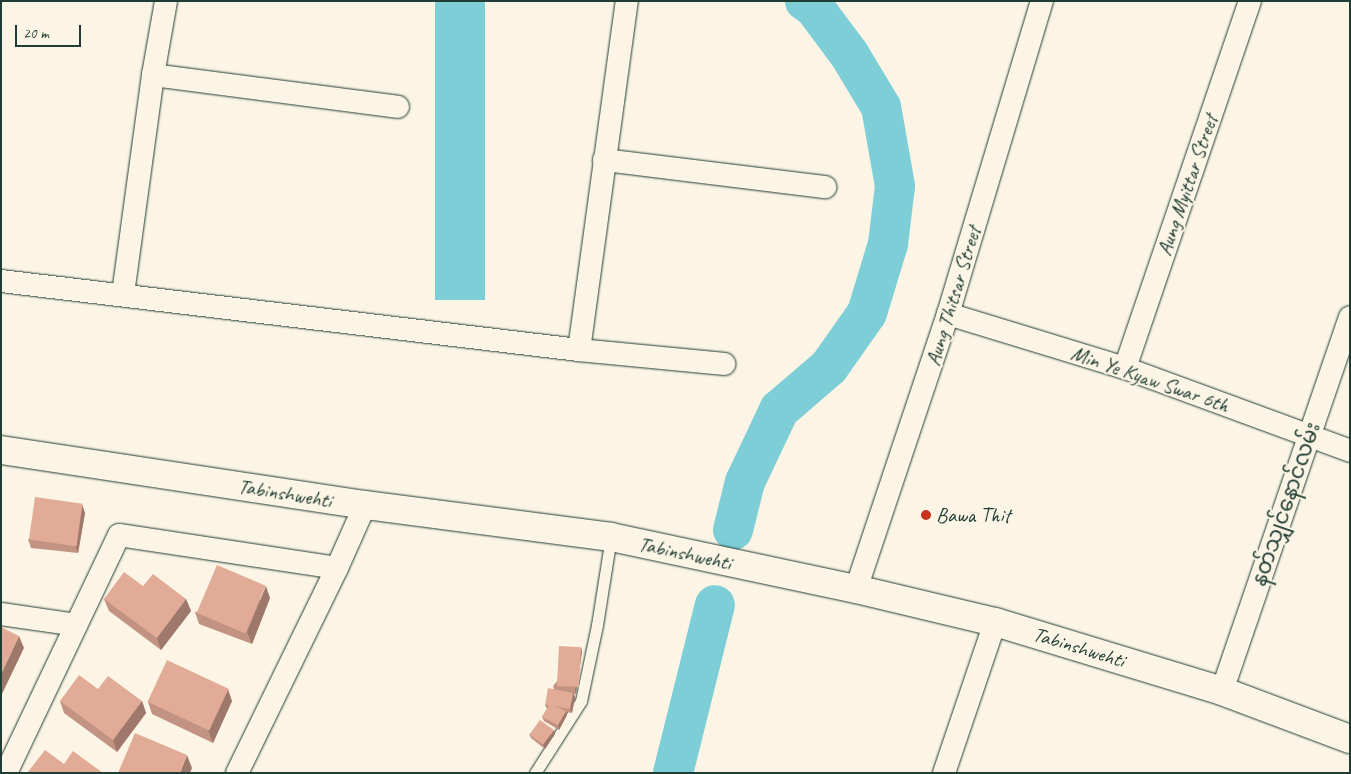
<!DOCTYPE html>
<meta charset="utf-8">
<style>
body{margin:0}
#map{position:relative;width:1351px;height:774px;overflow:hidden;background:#fcf5e5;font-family:Caveat,"Noto Sans Myanmar",sans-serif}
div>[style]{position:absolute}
.water>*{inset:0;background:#7eced7;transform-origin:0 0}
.river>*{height:40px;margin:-20px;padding:0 20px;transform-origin:20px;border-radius:20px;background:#7eced7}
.roads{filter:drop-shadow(0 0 1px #1f3d34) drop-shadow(0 0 1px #1f3d34)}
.lane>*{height:11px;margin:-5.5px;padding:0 5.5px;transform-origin:5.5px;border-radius:5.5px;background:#fcf5e5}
.street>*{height:22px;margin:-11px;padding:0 11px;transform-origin:11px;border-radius:11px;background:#fcf5e5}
.secondary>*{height:28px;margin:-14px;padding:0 14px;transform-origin:14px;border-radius:14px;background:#fcf5e5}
.wall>*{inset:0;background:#c29382}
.shaded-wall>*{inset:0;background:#9e786a}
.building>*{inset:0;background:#e1ab97;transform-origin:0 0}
.dots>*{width:14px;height:14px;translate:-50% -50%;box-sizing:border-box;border:2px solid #fcf5e5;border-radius:50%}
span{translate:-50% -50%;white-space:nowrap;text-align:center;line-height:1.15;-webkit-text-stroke:4px #fcf5e5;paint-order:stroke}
.street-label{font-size:21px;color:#1f3d34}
.poi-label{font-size:21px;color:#1f3d34}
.left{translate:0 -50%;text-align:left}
.frame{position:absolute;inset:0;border:2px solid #1f3d34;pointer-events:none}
.scale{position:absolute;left:15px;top:25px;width:66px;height:22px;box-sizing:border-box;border:2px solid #1f3d34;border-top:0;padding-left:6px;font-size:15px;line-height:18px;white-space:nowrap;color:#1f3d34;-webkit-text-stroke:4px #fcf5e5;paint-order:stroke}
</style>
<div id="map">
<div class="water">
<i style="left:435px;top:1px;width:50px;height:299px"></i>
</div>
<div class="river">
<i style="left:733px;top:530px;width:49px;rotate:-76deg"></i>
<i style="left:745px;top:482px;width:80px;rotate:-64.7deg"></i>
<i style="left:779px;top:410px;width:66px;rotate:-40.7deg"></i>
<i style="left:829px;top:367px;width:66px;rotate:-54.9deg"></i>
<i style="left:867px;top:313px;width:72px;rotate:-73.1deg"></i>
<i style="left:888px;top:244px;width:58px;rotate:-83.1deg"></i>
<i style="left:895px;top:186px;width:80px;rotate:-100deg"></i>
<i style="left:881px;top:107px;width:62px;rotate:-121.1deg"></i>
<i style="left:849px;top:54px;width:59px;rotate:-126.7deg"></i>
<i style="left:814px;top:7px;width:11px;rotate:-146deg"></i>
<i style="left:673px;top:773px;width:173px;rotate:-76deg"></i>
</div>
<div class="roads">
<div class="lane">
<i style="left:535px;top:773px;width:85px;rotate:-57.4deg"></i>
<i style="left:581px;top:701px;width:78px;rotate:-78.1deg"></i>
<i style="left:597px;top:625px;width:89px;rotate:-81deg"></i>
</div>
<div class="street">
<i style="left:153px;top:75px;width:247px;rotate:7.4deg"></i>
<i style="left:604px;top:160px;width:223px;rotate:7deg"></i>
<i style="left:1px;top:281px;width:582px;rotate:6.81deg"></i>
<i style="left:579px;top:350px;width:146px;rotate:5.5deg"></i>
<i style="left:123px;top:294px;width:221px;rotate:-82.2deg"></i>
<i style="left:153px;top:75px;width:75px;rotate:-80deg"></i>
<i style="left:948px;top:314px;width:185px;rotate:17deg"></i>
<i style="left:1125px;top:368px;width:240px;rotate:20.2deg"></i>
<i style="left:579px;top:350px;width:352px;rotate:-82.2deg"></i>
<i style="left:1125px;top:368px;width:388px;rotate:-71.2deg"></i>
<i style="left:337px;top:568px;width:69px;rotate:-66deg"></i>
<i style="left:856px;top:589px;width:290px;rotate:-71.5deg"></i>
<i style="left:948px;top:314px;width:327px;rotate:-73.3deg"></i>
<i style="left:1px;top:614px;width:76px;rotate:8.3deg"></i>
<i style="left:1222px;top:691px;width:395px;rotate:-71.1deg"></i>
<i style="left:6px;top:773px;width:263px;rotate:-64.6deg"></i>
<i style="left:119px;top:535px;width:220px;rotate:8.6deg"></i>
<i style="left:337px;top:568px;width:228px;rotate:116deg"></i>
<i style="left:944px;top:773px;width:159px;rotate:-71.3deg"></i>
</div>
<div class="secondary">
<i style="left:1px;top:450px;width:368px;rotate:8.6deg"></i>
<i style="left:365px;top:505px;width:248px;rotate:7.4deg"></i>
<i style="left:611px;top:537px;width:250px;rotate:12deg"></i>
<i style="left:856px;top:589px;width:143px;rotate:13.4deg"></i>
<i style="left:995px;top:622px;width:237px;rotate:16.9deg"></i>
<i style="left:1222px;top:691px;width:137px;rotate:20.6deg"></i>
</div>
</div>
<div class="wall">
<i style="clip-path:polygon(85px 513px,78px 553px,31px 548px,28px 539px)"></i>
<i style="clip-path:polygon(143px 586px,186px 599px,191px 611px,161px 650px,109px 611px,104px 599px)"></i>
<i style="clip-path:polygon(270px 598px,252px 644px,199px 624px,195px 612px)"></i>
<i style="clip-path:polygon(582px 651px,576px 694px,574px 694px,575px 697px,572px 713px,567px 712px,567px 715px,559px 730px,544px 721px,542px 717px,547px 709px,545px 705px,554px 689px,553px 686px)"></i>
<i style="clip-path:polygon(98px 689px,142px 701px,146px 713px,117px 752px,64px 713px,60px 701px)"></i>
<i style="clip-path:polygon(232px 701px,213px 743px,152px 714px,148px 702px)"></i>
<i style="clip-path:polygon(529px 734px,555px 734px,545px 749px,531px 738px)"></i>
</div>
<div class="shaded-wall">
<i style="clip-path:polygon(82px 504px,85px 513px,78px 553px,75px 544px)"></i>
<i style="clip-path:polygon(266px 586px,270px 598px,252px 644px,247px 632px)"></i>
<i style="clip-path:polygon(186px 599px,191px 611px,161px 650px,157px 638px)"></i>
<i style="clip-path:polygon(19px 636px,24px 648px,1px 696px,1px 674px)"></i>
<i style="clip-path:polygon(581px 647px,582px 651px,576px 694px,575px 690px)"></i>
<i style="clip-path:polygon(228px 689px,232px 701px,213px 743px,208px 730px)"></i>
<i style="clip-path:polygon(573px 693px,575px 697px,572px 713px,570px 709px)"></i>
<i style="clip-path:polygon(142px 701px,146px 713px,117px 752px,113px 740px)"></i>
<i style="clip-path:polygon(566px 711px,567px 715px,559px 730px,558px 725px)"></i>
<i style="clip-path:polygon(554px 730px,555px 734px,545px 749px,543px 744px)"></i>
<i style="clip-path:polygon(187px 755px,192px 768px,190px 773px,180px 773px)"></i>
</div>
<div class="building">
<i style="left:35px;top:497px;width:48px;height:43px;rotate:8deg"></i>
<i style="left:217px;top:565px;width:53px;height:52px;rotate:23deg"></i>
<i style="clip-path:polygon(124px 572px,143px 586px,153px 574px,186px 599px,157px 638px,104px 599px)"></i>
<i style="clip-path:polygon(1px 627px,19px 636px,1px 674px)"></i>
<i style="left:559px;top:646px;width:22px;height:40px;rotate:3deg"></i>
<i style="left:167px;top:660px;width:68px;height:46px;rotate:25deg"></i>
<i style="clip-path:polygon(79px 675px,98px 689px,108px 676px,142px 701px,113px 740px,60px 701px)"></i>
<i style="clip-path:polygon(548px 688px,573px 693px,570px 709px,554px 706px,566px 711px,558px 725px,542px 717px,549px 705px,545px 705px)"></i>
<i style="left:540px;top:720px;width:17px;height:18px;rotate:36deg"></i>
<i style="clip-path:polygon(135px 733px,187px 755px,180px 773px,118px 773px)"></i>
<i style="clip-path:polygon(45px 750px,64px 764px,73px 751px,103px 773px,27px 773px)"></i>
</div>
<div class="dots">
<i style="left:926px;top:515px;background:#c8321e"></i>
</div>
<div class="street-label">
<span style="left:1187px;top:185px;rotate:-71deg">Aung Myittar Street</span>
<span style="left:953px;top:296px;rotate:-73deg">Aung Thitsar Street</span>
<span style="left:1150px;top:379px;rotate:19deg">Min Ye Kyaw Swar 6th</span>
<span style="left:285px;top:493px;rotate:9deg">Tabinshwehti</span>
<span style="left:1286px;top:504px;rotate:-71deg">နတ်သျှင်နောင်လမ်း</span>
<span style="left:685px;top:553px;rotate:12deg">Tabinshwehti</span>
<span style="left:1079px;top:647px;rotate:17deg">Tabinshwehti</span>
</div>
<div class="poi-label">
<span class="left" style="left:936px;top:515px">Bawa Thit</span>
</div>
<div class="frame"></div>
<div class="scale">20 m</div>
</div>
